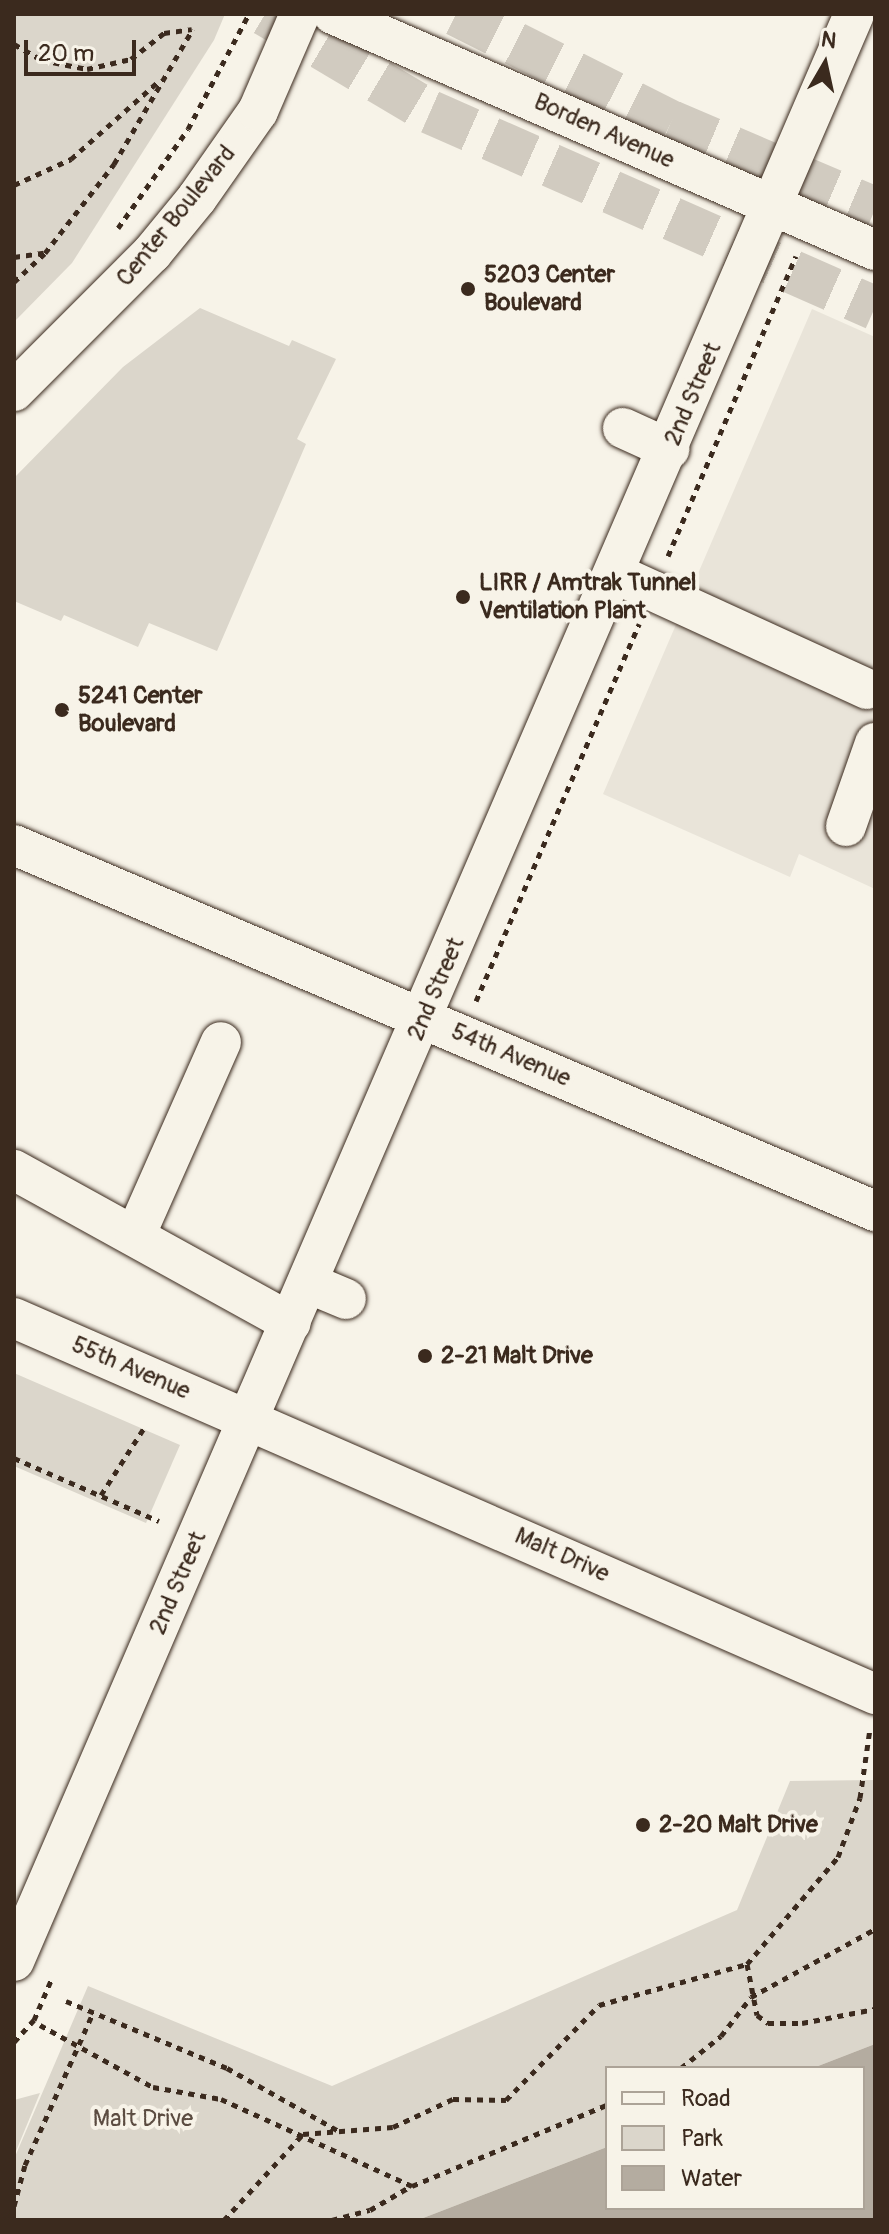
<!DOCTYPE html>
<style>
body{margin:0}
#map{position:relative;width:889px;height:2234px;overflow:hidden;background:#f7f3e8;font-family:Pangolin,sans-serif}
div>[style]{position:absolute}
.built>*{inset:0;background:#e9e4d9}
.green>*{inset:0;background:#dbd6cb}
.water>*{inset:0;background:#b4aca0}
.highway-tunnel>*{height:44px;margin-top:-22px;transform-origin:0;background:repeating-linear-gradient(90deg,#d1cbc0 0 44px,transparent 0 66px)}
.path>*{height:5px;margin-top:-2.5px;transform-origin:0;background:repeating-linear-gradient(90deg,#3b2a1e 0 6px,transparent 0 12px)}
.roads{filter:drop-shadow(0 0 2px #3b2a1e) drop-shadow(0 0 2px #3b2a1e)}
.minor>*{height:40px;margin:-20px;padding:0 20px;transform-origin:20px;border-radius:20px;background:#f7f3e8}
.dots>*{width:22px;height:22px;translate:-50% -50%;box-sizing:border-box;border:4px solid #f7f3e8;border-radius:50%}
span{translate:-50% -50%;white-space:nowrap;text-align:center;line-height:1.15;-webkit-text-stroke:8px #f7f3e8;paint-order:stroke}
.street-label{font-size:24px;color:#3b2a1e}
.poi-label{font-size:24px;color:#3b2a1e;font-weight:700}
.left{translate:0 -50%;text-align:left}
.park-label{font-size:24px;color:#5b4c41}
.frame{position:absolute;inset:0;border:16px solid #3b2a1e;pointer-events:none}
.legend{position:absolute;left:605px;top:2066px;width:260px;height:144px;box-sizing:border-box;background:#f7f3e8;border:2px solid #aca397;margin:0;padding:10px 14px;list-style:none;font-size:24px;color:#3b2a1e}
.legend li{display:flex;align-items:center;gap:16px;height:40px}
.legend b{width:40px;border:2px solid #aca397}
.north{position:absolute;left:785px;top:24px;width:80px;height:80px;-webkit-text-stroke:6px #f7f3e8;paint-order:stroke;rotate:9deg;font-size:22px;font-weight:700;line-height:32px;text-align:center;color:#3b2a1e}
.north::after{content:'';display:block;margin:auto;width:28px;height:36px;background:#3b2a1e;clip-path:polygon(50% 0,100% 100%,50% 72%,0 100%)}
.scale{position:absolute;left:24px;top:40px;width:112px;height:36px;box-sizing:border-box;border:4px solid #3b2a1e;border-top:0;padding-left:10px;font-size:24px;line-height:28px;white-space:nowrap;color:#3b2a1e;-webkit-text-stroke:6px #f7f3e8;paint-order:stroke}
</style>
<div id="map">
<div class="built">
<i style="clip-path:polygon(812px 309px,875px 337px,875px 889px,799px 854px,790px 877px,603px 794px)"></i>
</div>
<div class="green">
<i style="clip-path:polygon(14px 14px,225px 14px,214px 40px,72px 263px,14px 322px)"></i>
<i style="clip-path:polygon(200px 308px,289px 346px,292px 340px,336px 359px,297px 439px,306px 444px,217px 651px,149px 623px,138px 647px,64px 615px,61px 621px,14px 601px,14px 478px,123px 367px)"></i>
<i style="clip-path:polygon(14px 1373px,180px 1445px,146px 1523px,14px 1466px)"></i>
<i style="clip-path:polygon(875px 1780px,875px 2044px,813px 2068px,607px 2068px,607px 2147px,418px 2220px,14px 2220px,14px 2159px,88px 1986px,332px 2086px,737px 1910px,790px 1781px)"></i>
<i style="clip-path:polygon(40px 2093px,14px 2156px,14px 2100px)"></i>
</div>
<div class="water">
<i style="clip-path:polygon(875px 2044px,875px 2220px,418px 2220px,607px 2147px,607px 2208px,863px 2208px,863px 2068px,813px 2068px)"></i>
</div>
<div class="highway-tunnel">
<i style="left:265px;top:14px;width:192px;rotate:30.7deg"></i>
<i style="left:430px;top:112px;width:486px;rotate:23.8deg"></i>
<i style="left:456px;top:14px;width:241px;rotate:26.7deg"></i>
<i style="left:671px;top:122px;width:222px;rotate:23.1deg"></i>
</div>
<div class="path">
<i style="left:14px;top:44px;width:32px;rotate:30deg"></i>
<i style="left:42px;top:60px;width:46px;rotate:11.3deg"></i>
<i style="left:87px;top:69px;width:45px;rotate:-12.8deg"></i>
<i style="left:131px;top:59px;width:42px;rotate:-38.2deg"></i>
<i style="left:164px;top:33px;width:28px;rotate:-8deg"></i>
<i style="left:14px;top:185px;width:63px;rotate:-24.5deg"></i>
<i style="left:71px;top:159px;width:120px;rotate:-41.6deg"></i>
<i style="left:118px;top:228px;width:121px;rotate:-54.7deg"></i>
<i style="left:188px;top:129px;width:130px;rotate:-62.1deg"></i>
<i style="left:14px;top:257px;width:30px;rotate:-8deg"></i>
<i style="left:14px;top:282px;width:42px;rotate:-43.1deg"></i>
<i style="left:45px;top:253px;width:113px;rotate:-52.2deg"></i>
<i style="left:114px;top:164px;width:156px;rotate:-59.7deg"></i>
<i style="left:668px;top:556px;width:326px;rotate:-66.9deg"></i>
<i style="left:476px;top:1001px;width:411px;rotate:-66.6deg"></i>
<i style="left:14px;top:1458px;width:158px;rotate:23.5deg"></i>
<i style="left:101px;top:1495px;width:83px;rotate:-57.3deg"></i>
<i style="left:747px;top:1964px;width:52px;rotate:78.9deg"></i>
<i style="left:757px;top:2015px;width:14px;rotate:36deg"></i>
<i style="left:768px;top:2023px;width:34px"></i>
<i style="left:802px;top:2023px;width:74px;rotate:-10.9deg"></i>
<i style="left:66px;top:2001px;width:174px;rotate:22.6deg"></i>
<i style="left:227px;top:2068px;width:129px;rotate:29.4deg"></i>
<i style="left:40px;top:2025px;width:129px;rotate:28.8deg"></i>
<i style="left:153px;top:2087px;width:69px;rotate:10deg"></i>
<i style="left:221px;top:2099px;width:210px;rotate:24.5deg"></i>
<i style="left:412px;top:2186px;width:211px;rotate:-22.6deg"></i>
<i style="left:14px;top:2042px;width:30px;rotate:-48deg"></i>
<i style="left:34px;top:2020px;width:46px;rotate:-66.8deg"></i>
<i style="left:681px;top:2068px;width:51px;rotate:-38.7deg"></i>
<i style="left:721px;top:2036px;width:49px;rotate:-52.4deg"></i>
<i style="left:751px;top:1997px;width:141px;rotate:-28.7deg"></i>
<i style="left:14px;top:2206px;width:42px;rotate:-75deg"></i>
<i style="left:25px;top:2165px;width:167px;rotate:-65.9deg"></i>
<i style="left:224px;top:2220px;width:117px;rotate:-47.4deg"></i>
<i style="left:303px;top:2134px;width:90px;rotate:-4.4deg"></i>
<i style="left:393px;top:2127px;width:66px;rotate:-25deg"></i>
<i style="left:453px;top:2099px;width:53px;rotate:1.1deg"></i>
<i style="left:506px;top:2100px;width:133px;rotate:-45.6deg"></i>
<i style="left:599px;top:2005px;width:154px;rotate:-15.5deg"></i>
<i style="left:747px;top:1964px;width:140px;rotate:-49.6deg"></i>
<i style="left:838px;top:1857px;width:63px;rotate:-69.6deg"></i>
<i style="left:860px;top:1798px;width:70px;rotate:-81.8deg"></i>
<i style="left:332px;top:2220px;width:39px;rotate:-15deg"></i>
<i style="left:370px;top:2210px;width:48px;rotate:-30.3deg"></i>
</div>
<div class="roads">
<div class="minor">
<i style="left:333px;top:14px;width:591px;rotate:23.53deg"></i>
<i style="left:14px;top:391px;width:195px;rotate:-45deg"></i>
<i style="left:152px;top:253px;width:71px;rotate:-50.7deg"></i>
<i style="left:197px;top:198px;width:106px;rotate:-55deg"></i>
<i style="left:258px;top:111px;width:106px;rotate:-66.6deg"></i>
<i style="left:623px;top:428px;width:51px;rotate:24.5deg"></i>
<i style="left:616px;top:574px;width:276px;rotate:24.6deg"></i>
<i style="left:846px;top:826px;width:88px;rotate:-70.7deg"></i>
<i style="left:14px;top:845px;width:936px;rotate:23.03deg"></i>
<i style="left:14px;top:1170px;width:316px;rotate:28.9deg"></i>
<i style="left:135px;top:1236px;width:212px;rotate:-66.1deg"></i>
<i style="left:308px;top:1283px;width:41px;rotate:22.8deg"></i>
<i style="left:14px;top:1318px;width:940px;rotate:23.59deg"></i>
<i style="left:14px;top:1961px;width:2120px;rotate:-66.66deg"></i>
</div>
</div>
<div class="dots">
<i style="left:468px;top:289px;background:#3b2a1e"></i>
<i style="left:463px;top:597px;background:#3b2a1e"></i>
<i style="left:62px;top:710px;background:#3b2a1e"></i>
<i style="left:425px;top:1356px;background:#3b2a1e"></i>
<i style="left:643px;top:1825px;background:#3b2a1e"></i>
</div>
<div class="street-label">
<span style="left:604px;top:131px;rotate:24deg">Borden Avenue</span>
<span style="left:176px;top:216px;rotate:-51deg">Center Boulevard</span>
<span style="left:693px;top:394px;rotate:-67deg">2nd Street</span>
<span style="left:436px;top:989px;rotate:-67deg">2nd Street</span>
<span style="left:511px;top:1055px;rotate:23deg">54th Avenue</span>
<span style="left:131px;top:1368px;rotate:23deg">55th Avenue</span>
<span style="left:562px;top:1555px;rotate:24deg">Malt Drive</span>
<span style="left:178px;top:1583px;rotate:-67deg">2nd Street</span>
</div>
<div class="poi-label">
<span class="left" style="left:484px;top:289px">5203 Center<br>Boulevard</span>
<span class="left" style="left:479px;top:597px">LIRR / Amtrak Tunnel<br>Ventilation Plant</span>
<span class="left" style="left:78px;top:710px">5241 Center<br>Boulevard</span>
<span class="left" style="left:441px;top:1356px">2-21 Malt Drive</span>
<span class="left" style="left:659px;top:1825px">2-20 Malt Drive</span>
</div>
<div class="park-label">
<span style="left:143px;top:2119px">Malt Drive</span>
</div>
<div class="frame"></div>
<ul class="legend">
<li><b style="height:10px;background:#f7f3e8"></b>Road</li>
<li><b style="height:22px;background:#dbd6cb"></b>Park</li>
<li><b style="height:22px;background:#b4aca0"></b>Water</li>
</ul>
<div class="north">N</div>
<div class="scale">20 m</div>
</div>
